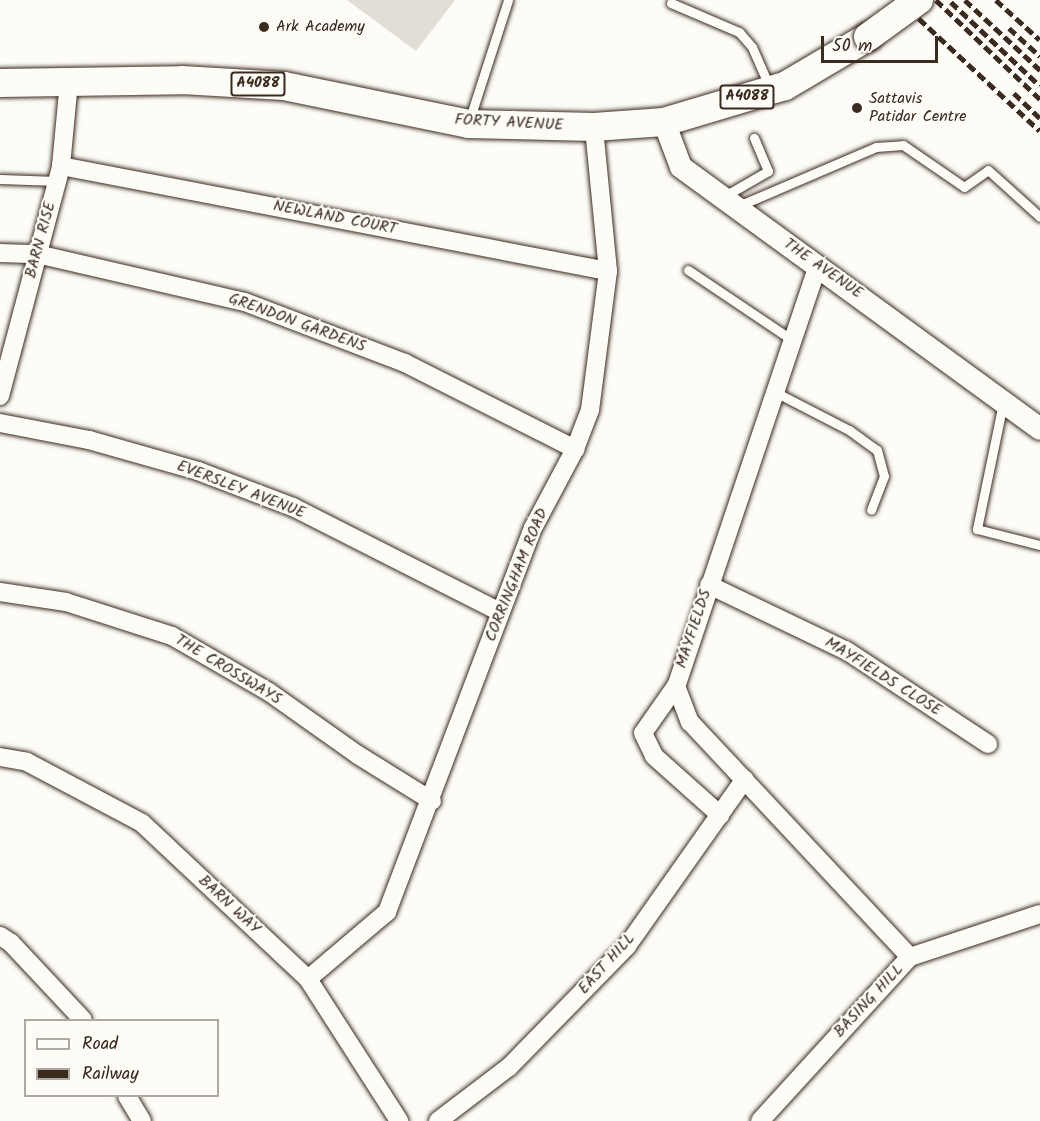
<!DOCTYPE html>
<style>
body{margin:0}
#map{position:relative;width:1040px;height:1121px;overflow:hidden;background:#fdfcf7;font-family:Kalam,sans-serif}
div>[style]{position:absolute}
.green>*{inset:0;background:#e1ded7}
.roads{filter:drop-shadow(0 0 2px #3b2a1e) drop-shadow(0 0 2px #3b2a1e)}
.service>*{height:9px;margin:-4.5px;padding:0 4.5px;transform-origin:4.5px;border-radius:4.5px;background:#fdfcf7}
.minor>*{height:18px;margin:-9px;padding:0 9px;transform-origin:9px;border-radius:9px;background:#fdfcf7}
.tertiary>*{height:22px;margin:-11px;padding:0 11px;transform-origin:11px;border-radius:11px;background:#fdfcf7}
.primary>*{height:28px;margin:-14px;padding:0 14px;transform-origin:14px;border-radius:14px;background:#fdfcf7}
.rail>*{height:4.5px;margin-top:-2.25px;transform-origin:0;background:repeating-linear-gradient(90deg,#3b2a1e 0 9px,transparent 0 13.5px)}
.bridges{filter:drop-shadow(0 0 2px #3b2a1e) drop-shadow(0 0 2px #3b2a1e)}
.primary-bridge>*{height:28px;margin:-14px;padding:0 14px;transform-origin:14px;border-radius:14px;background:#fdfcf7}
.dots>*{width:16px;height:16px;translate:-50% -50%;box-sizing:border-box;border:3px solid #fdfcf7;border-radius:50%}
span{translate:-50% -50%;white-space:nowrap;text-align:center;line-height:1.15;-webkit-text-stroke:4.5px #fdfcf7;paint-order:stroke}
.shield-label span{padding:2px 4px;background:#fdfcf7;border:2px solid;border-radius:4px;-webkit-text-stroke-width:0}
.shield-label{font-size:15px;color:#3b2a1e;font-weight:700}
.poi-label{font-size:16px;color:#3b2a1e}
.left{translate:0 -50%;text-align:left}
.street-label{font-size:16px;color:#3b2a1e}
.legend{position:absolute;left:24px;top:1019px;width:195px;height:78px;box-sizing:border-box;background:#fdfcf7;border:2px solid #afa8a0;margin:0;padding:8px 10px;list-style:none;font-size:18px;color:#3b2a1e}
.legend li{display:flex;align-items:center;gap:12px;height:30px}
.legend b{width:30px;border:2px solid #afa8a0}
.scale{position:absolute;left:821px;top:36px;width:117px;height:27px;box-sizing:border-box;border:3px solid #3b2a1e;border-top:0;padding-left:8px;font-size:18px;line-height:21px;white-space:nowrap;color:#3b2a1e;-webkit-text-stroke:4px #fdfcf7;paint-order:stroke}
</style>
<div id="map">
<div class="green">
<i style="clip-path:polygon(347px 0,455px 0,416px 51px)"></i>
</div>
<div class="roads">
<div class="service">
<i style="left:671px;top:3px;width:74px;rotate:23.1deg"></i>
<i style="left:739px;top:32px;width:20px;rotate:49deg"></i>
<i style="left:752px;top:47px;width:45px;rotate:66.3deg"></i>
<i style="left:469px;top:121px;width:127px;rotate:-72.1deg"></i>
<i style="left:0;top:179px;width:57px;rotate:2deg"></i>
<i style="left:723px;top:197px;width:52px;rotate:-30deg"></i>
<i style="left:768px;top:171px;width:36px;rotate:-113deg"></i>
<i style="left:736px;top:207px;width:152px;rotate:-23.2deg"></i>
<i style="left:876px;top:147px;width:27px;rotate:-4deg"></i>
<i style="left:903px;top:145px;width:74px;rotate:34.5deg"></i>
<i style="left:964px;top:187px;width:29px;rotate:-35deg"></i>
<i style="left:988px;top:170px;width:70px;rotate:42.1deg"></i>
<i style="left:688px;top:270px;width:125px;rotate:33.9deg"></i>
<i style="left:775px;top:392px;width:83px;rotate:27.2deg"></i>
<i style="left:849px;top:430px;width:34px;rotate:36deg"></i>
<i style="left:877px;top:450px;width:27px;rotate:75deg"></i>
<i style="left:884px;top:476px;width:36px;rotate:111deg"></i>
<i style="left:1003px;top:403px;width:129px;rotate:101.7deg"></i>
<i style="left:977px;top:529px;width:65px;rotate:14.3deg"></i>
</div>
<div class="minor">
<i style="left:61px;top:166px;width:557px;rotate:10.87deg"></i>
<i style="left:0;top:253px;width:37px;rotate:2deg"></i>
<i style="left:37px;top:254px;width:213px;rotate:13deg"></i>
<i style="left:245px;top:302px;width:171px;rotate:20.9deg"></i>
<i style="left:405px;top:363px;width:191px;rotate:26.8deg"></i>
<i style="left:818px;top:265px;width:444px;rotate:108.6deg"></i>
<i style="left:676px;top:686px;width:39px;rotate:69deg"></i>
<i style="left:690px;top:722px;width:322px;rotate:46.9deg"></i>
<i style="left:0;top:396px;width:238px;rotate:-75.1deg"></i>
<i style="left:61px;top:166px;width:85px;rotate:-84.6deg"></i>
<i style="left:0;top:423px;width:91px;rotate:10.8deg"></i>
<i style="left:89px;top:440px;width:113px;rotate:15.9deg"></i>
<i style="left:198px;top:471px;width:102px;rotate:20.8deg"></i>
<i style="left:293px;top:507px;width:232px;rotate:26.9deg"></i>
<i style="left:709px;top:585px;width:153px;rotate:25.6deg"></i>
<i style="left:847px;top:651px;width:169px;rotate:33.4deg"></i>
<i style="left:0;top:592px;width:67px;rotate:8.6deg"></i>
<i style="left:66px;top:602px;width:111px;rotate:17.8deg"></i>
<i style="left:172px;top:636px;width:112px;rotate:30deg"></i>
<i style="left:269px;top:692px;width:109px;rotate:35.3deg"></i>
<i style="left:358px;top:755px;width:87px;rotate:31.9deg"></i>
<i style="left:676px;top:686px;width:57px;rotate:125.1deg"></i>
<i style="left:643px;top:733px;width:25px;rotate:64deg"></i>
<i style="left:654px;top:756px;width:89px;rotate:41.8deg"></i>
<i style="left:0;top:757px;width:27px;rotate:10deg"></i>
<i style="left:27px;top:762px;width:130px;rotate:27.9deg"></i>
<i style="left:142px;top:823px;width:228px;rotate:43.2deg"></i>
<i style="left:308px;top:979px;width:169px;rotate:57.3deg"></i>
<i style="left:0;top:936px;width:13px;rotate:32deg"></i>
<i style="left:11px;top:943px;width:105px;rotate:46.9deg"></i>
<i style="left:308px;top:979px;width:104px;rotate:-40.3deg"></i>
<i style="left:387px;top:912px;width:411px;rotate:-69.2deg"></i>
<i style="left:533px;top:528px;width:89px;rotate:-62deg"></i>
<i style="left:575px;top:449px;width:42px;rotate:-69deg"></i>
<i style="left:590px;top:410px;width:140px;rotate:-82.6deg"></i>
<i style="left:608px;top:271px;width:145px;rotate:-95.6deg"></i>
<i style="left:127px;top:1096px;width:29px;rotate:59deg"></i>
<i style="left:438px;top:1121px;width:89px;rotate:-37.3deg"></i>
<i style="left:509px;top:1067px;width:169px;rotate:-45.7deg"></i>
<i style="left:627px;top:946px;width:204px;rotate:-54.8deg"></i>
<i style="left:760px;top:1121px;width:222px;rotate:-47.6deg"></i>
<i style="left:910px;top:957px;width:137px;rotate:-18.3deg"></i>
</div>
<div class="tertiary">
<i style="left:664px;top:122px;width:48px;rotate:69.3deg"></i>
<i style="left:681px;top:167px;width:444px;rotate:36.1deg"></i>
</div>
<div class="primary">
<i style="left:0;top:83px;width:182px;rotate:-0.9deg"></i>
<i style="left:182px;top:80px;width:102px;rotate:3.4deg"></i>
<i style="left:284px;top:86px;width:189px;rotate:11.6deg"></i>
<i style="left:469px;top:124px;width:125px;rotate:1.4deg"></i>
<i style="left:594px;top:127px;width:70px;rotate:-4.1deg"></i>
<i style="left:664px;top:122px;width:126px;rotate:-16.6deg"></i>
<i style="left:785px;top:86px;width:96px;rotate:-30.6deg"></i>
</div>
</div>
<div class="rail">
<i style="left:899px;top:0;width:192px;rotate:42.9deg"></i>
<i style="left:936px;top:0;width:144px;rotate:43.6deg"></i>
<i style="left:965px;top:0;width:103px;rotate:43deg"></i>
<i style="left:996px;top:0;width:59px;rotate:42.3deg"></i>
<i style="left:951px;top:2px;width:122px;rotate:43.3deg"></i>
<i style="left:1009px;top:28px;width:42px;rotate:42.1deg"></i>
<i style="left:1014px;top:93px;width:36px;rotate:44deg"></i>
</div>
<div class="bridges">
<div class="primary-bridge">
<i style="left:868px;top:37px;width:63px;rotate:-36deg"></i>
</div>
</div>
<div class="dots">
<i style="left:264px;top:27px;background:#3b2a1e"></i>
<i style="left:857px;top:108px;background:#3b2a1e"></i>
</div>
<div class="shield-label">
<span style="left:258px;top:84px">A4088</span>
<span style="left:747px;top:97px">A4088</span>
</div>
<div class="poi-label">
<span class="left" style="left:276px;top:27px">Ark Academy</span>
<span class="left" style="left:869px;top:108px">Sattavis<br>Patidar Centre</span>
</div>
<div class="street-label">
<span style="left:509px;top:123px;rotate:3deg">FORTY AVENUE</span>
<span style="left:335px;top:218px;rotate:11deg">NEWLAND COURT</span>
<span style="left:41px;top:240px;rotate:-75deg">BARN RISE</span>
<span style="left:823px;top:269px;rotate:35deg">THE AVENUE</span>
<span style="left:297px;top:323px;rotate:20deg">GRENDON GARDENS</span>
<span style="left:241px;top:490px;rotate:21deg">EVERSLEY AVENUE</span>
<span style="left:517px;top:575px;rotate:-68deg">CORRINGHAM ROAD</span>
<span style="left:694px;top:629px;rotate:-72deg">MAYFIELDS</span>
<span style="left:228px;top:670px;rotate:31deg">THE CROSSWAYS</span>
<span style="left:883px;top:677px;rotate:32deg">MAYFIELDS CLOSE</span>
<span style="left:229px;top:905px;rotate:43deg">BARN WAY</span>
<span style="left:607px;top:964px;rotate:-48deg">EAST HILL</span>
<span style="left:869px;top:1001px;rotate:-47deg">BASING HILL</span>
</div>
<ul class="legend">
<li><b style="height:8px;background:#fdfcf7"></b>Road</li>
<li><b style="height:8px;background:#3b2a1e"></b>Railway</li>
</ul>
<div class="scale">50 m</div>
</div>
